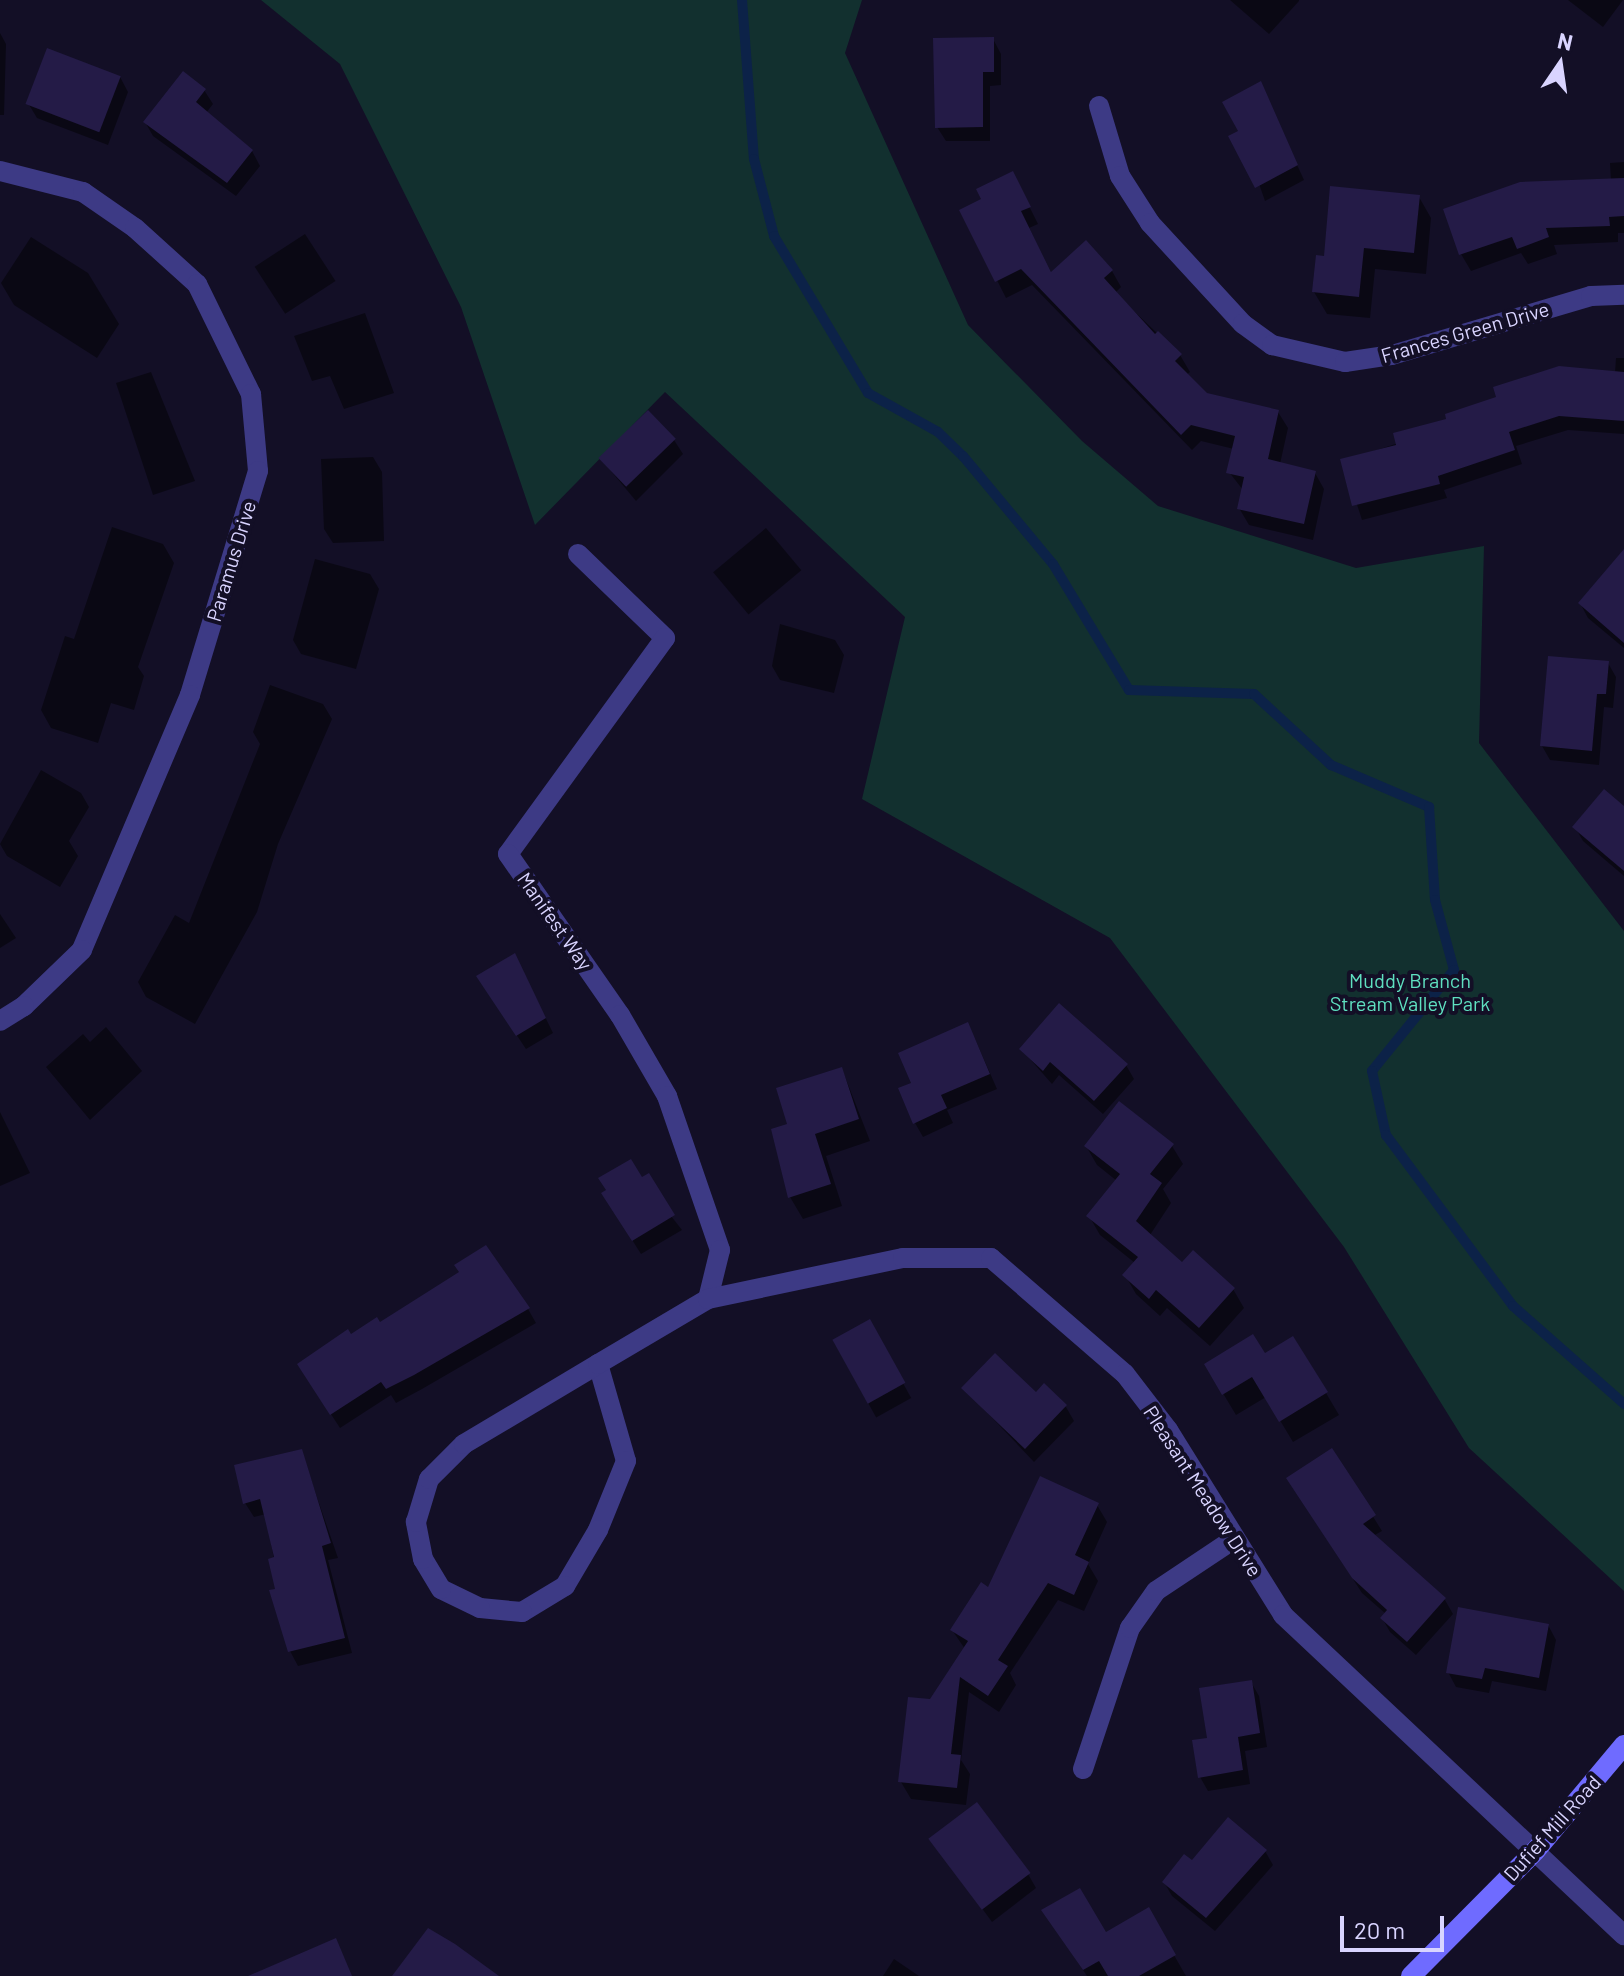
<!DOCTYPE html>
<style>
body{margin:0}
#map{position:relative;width:1624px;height:1976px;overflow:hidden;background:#130f26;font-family:Barlow,sans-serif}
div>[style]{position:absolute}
.green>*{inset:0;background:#12302f}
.shadow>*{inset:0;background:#0007;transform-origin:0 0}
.stream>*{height:10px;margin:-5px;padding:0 5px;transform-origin:5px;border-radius:5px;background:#0c2248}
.building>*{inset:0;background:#241b47;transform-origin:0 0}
.street>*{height:20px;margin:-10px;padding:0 10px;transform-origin:10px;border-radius:10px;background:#3d3a85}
.secondary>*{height:20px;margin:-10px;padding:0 10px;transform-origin:10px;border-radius:10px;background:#6f6bff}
span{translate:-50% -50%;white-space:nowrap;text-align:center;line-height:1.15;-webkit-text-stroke:8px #130f26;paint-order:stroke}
.street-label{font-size:20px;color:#d9d4ff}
.park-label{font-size:20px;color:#5fe0c0}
.north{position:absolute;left:1520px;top:24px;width:80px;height:80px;-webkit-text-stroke:6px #130f26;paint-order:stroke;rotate:13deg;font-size:22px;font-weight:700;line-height:32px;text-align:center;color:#d9d4ff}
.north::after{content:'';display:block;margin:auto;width:28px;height:36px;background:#d9d4ff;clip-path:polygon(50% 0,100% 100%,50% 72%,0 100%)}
.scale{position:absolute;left:1340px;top:1916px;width:104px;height:36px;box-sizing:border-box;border:4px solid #d9d4ff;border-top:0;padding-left:10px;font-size:24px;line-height:28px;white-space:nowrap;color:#d9d4ff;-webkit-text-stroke:6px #130f26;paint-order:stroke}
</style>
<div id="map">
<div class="green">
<i style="clip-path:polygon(261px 0,862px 0,845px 53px,968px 325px,1082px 441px,1158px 506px,1356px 568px,1484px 546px,1479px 743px,1624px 931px,1624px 1591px,1469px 1448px,1344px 1247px,1110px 938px,862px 799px,905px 617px,665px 392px,535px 525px,461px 307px,340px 64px)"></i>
</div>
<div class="shadow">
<i style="clip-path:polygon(1230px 0,1299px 0,1299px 1px,1269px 34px)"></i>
<i style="clip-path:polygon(1568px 0,1623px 0,1603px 27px)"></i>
<i style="clip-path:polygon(0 33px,6px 44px,4px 115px,0 115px)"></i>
<i style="clip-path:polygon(993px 39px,1001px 54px,1001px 85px,990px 86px,990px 141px,946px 141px,937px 127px)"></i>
<i style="clip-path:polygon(120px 77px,128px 92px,108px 145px,37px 118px,28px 103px)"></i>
<i style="clip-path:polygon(1260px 84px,1304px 180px,1265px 201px,1241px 132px)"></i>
<i style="clip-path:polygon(204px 90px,213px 104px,206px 113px,252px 151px,260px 166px,236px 196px,153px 136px,145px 122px)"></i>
<i style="clip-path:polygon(1624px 162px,1624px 233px,1618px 233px,1618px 242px,1554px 245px,1557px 254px,1528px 264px,1521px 253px,1471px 271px,1461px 254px,1611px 181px,1610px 163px)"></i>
<i style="clip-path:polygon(1021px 190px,1038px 224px,1029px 228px,1052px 274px,1112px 271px,1121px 287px,1115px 293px,1180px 355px,1190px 372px,1186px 375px,1206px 395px,1278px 412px,1288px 428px,1280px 464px,1315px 473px,1324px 489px,1313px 540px,1249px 525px,1239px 508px,1243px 490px,1229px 472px,1234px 449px,1201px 441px,1192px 450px,1032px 285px,1006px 298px,962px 211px)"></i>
<i style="clip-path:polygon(1419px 197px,1431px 218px,1426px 274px,1375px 269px,1370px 318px,1327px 314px,1314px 292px,1326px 258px)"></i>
<i style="left:305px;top:234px;width:56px;height:60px;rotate:57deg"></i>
<i style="clip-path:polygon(31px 237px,88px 273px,119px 324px,97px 358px,14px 305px,1px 283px)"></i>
<i style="clip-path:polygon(365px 313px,394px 393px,344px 409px,330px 376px,312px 381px,294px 336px)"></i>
<i style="clip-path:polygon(1616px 358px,1624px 358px,1624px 434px,1568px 430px,1516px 446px,1522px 464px,1444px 490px,1447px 498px,1362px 520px,1343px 461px,1615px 373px)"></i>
<i style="clip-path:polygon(151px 372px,195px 481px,153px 495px,116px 383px)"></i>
<i style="clip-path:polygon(674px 440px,683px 454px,636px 501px,601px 459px)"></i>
<i style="clip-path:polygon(373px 457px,382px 472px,384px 541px,333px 543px,324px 529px,321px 459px)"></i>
<i style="clip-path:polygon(112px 527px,163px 544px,174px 563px,138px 667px,144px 676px,134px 710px,111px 703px,98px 743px,51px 728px,41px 710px,65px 636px,74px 639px)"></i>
<i style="left:766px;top:528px;width:55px;height:69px;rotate:50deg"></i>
<i style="clip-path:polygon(1624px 552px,1624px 648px,1588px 618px,1580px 603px)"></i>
<i style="clip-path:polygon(315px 559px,370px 574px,379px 589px,356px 669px,301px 654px,293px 640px)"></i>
<i style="clip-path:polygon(780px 624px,835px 640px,844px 655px,834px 693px,780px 680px,772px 666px)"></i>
<i style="clip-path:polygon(1608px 663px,1616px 677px,1613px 708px,1604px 707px,1599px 765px,1550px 760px,1542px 746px)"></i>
<i style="clip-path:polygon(270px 685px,323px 704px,332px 719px,278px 844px,257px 912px,195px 1024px,146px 997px,138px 982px,175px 915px,189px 923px,260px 744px,253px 732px)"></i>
<i style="clip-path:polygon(41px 770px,81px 793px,89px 807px,69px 841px,78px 856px,60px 887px,7px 856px,0 844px)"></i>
<i style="clip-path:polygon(1624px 809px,1624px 876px,1583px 841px,1575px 827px)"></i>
<i style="clip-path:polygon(0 914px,16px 938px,0 948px)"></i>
<i style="clip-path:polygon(522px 970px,553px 1033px,526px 1049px,487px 991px)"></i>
<i style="clip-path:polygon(106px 1027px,142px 1071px,90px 1120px,46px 1067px,83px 1034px,90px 1042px)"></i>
<i style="clip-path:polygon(975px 1039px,997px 1089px,947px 1110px,953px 1123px,923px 1137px,915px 1123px,914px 1084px)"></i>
<i style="clip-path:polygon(1021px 1049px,1126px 1065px,1134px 1079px,1103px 1114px,1059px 1075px,1052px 1084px)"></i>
<i style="clip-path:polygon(842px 1069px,870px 1141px,826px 1156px,842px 1206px,803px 1219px,790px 1197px,790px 1125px)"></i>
<i style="clip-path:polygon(0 1112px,30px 1173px,0 1186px)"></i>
<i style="clip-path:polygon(1086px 1146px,1172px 1146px,1183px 1164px,1163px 1189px,1171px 1203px,1150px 1235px,1183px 1265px,1233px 1289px,1244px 1308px,1210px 1346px,1167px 1308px,1160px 1316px,1136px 1294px,1125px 1275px,1135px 1263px,1100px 1235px,1089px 1216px,1117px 1181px,1097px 1165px)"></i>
<i style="clip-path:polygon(642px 1179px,682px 1230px,641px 1254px,612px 1208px)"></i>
<i style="clip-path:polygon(461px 1272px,528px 1309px,536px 1323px,422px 1389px,396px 1403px,391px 1395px,340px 1428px,308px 1379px,350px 1336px,379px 1324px)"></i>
<i style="left:869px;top:1322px;width:87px;height:40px;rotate:61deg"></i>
<i style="clip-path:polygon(1264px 1356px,1326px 1393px,1339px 1415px,1293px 1442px,1266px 1397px,1236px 1415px,1206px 1365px)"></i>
<i style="clip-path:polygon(964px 1388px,1036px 1395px,1066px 1407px,1074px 1421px,1034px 1462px)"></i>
<i style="clip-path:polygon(301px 1451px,338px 1558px,328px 1560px,352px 1653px,298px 1666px,290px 1651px,266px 1514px,254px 1517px,245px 1503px)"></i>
<i style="clip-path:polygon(1332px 1451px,1382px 1531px,1373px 1536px,1445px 1600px,1453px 1614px,1416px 1655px,1390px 1632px,1382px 1618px,1386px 1614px,1362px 1593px,1297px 1493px)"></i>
<i style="clip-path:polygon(1097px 1505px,1107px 1522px,1088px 1564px,1098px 1581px,1084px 1611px,1058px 1600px,1010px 1673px,1016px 1685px,999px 1712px,969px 1692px,961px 1760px,970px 1774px,966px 1805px,911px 1799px,901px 1782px,931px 1702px,965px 1649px,952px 1630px,989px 1589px)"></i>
<i style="clip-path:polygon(1548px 1625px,1556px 1640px,1546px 1691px,1492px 1681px,1489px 1693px,1456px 1687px,1448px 1672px)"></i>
<i style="clip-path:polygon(1251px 1682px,1259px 1696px,1267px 1747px,1245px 1751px,1250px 1784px,1208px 1791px,1200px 1777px,1209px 1739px)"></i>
<i style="clip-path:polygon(932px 1840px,1028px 1874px,1036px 1888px,992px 1922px)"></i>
<i style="clip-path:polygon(1265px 1851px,1273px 1865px,1215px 1931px,1172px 1896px,1164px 1882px,1193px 1863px)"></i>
<i style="clip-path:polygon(1148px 1910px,1186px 1976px,1087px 1976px,1044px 1911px,1105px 1935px)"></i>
<i style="clip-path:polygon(894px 1959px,919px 1976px,883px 1976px)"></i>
</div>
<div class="stream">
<i style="left:742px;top:0;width:159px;rotate:85.7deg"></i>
<i style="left:754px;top:159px;width:80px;rotate:75.4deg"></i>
<i style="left:774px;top:236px;width:183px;rotate:59.1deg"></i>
<i style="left:868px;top:393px;width:80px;rotate:29.1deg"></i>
<i style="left:938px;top:432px;width:35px;rotate:44deg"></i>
<i style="left:963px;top:456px;width:141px;rotate:50.2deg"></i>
<i style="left:1053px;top:564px;width:147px;rotate:58.9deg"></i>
<i style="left:1129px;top:690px;width:125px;rotate:1.8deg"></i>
<i style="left:1254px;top:694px;width:105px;rotate:42.7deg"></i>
<i style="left:1331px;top:765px;width:107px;rotate:23.2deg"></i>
<i style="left:1429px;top:807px;width:93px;rotate:86.3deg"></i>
<i style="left:1435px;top:900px;width:73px;rotate:74.8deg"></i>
<i style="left:1454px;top:970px;width:130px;rotate:129.1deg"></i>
<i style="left:1372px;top:1071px;width:66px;rotate:77.7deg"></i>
<i style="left:1386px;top:1135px;width:213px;rotate:53.4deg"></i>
<i style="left:1513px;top:1306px;width:148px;rotate:41.4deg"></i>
</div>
<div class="building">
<i style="clip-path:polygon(994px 37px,994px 72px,983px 72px,983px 127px,935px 128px,933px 38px)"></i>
<i style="left:47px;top:48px;width:79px;height:60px;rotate:21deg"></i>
<i style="clip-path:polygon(183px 71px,206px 89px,196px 102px,253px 150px,227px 183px,143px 122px)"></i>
<i style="clip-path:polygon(1261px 81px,1298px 165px,1255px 188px,1228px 136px,1238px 131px,1222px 102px)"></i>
<i style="clip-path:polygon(1013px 171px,1031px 207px,1021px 211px,1051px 272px,1086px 240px,1113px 270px,1104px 278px,1155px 334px,1158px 331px,1182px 354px,1175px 361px,1207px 393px,1279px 410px,1268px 459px,1316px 471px,1304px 524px,1237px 509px,1244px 477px,1226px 473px,1235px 436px,1191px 425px,1181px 435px,1021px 269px,995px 282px,959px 210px,981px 199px,976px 189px)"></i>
<i style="clip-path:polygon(1624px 178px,1624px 216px,1609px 217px,1610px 226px,1546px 228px,1549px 237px,1517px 249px,1512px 237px,1459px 255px,1443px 209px,1520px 182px)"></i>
<i style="clip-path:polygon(1330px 186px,1420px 195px,1414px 253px,1364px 248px,1359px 297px,1312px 292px,1316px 255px,1324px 256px)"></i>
<i style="clip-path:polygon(1559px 366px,1624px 372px,1624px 421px,1559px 416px,1509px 432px,1515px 450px,1438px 476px,1440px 484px,1352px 506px,1340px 459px,1396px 445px,1393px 433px,1446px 419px,1445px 414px,1496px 397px,1493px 387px)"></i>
<i style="left:648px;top:410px;width:40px;height:69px;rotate:46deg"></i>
<i style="clip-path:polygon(1624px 549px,1624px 643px,1578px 603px)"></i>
<i style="clip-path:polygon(1548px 656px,1609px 661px,1606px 694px,1597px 694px,1592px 751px,1540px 746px)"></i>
<i style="clip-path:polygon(1604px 789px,1624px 806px,1624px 871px,1572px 827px)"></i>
<i style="clip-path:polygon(515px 953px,546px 1018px,516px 1036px,476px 976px)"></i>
<i style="clip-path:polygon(1059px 1003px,1128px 1064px,1094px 1101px,1050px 1062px,1043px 1071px,1019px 1049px)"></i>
<i style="clip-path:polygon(968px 1022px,990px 1074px,941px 1095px,947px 1108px,913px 1124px,898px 1088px,911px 1083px,898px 1053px)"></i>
<i style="clip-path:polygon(842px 1067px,859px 1119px,815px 1134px,831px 1184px,788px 1198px,771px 1129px,787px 1124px,776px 1088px)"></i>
<i style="clip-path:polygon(1119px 1101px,1174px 1144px,1150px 1174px,1162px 1183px,1136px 1221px,1182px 1262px,1193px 1250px,1235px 1288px,1199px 1328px,1156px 1290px,1149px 1299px,1122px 1275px,1138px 1257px,1086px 1216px,1120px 1174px,1084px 1146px)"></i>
<i style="clip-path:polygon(631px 1159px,642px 1177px,649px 1173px,675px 1215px,632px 1241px,601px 1193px,606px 1190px,598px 1178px)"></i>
<i style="clip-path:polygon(486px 1245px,530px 1308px,414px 1375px,386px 1389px,381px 1382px,330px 1415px,297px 1364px,348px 1329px,351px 1334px,377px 1317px,380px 1322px,459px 1272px,454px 1265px)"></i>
<i style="left:870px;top:1319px;width:73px;height:43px;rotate:61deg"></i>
<i style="clip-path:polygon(1253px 1334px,1265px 1353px,1293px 1336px,1328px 1392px,1279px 1422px,1252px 1377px,1222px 1395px,1204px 1364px)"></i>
<i style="clip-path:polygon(995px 1353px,1036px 1392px,1044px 1383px,1067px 1405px,1025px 1449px,961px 1388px)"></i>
<i style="clip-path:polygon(1332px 1448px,1376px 1515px,1363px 1524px,1446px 1598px,1407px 1642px,1380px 1618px,1387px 1610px,1352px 1578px,1286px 1478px)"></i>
<i style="clip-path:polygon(302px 1449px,331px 1543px,322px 1546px,345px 1638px,288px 1652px,269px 1590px,275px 1589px,268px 1559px,274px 1557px,260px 1499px,243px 1504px,234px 1465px)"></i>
<i style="clip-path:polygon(1040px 1476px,1099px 1503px,1075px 1555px,1089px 1562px,1074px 1595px,1048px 1583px,998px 1660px,1008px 1666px,988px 1696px,960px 1677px,951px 1754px,961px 1755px,957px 1788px,898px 1782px,908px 1697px,930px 1699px,968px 1641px,950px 1630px,981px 1582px,988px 1587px)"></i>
<i style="clip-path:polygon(1458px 1607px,1549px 1624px,1539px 1678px,1485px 1668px,1482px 1679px,1446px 1673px)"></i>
<i style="clip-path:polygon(1252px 1680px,1260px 1733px,1238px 1737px,1243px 1770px,1198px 1778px,1192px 1740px,1207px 1738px,1199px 1688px)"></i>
<i style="left:977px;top:1802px;width:89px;height:61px;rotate:53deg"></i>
<i style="clip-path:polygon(1228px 1817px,1267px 1850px,1206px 1918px,1162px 1882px,1184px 1854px,1192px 1860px)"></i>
<i style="clip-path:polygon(1080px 1888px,1106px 1932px,1149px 1907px,1176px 1955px,1139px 1976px,1108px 1976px,1099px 1961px,1083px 1970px,1041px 1910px)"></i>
<i style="clip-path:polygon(428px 1928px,455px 1944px,499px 1976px,392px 1976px)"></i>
<i style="clip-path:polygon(336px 1938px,352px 1976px,248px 1976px,306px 1951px)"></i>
</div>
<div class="street">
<i style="left:1099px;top:106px;width:73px;rotate:73.3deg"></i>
<i style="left:1120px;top:176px;width:56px;rotate:57.4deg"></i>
<i style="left:1150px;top:223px;width:137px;rotate:47.4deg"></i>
<i style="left:1243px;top:324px;width:36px;rotate:36deg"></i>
<i style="left:1272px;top:345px;width:75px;rotate:13.1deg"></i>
<i style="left:1345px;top:362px;width:48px;rotate:-8.5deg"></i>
<i style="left:1392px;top:355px;width:208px;rotate:-16.5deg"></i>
<i style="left:1591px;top:296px;width:33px;rotate:-2deg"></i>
<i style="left:0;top:171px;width:86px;rotate:14.2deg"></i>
<i style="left:83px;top:192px;width:63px;rotate:34.7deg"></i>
<i style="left:135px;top:228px;width:84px;rotate:42.1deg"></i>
<i style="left:197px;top:284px;width:123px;rotate:63.9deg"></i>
<i style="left:251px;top:394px;width:77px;rotate:84.8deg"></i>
<i style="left:258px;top:471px;width:234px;rotate:106.9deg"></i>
<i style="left:190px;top:695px;width:277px;rotate:113deg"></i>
<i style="left:82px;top:950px;width:81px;rotate:136deg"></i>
<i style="left:24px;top:1006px;width:28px;rotate:148deg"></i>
<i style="left:578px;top:554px;width:121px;rotate:44deg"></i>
<i style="left:665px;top:638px;width:267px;rotate:126deg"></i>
<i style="left:508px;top:854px;width:196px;rotate:55.2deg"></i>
<i style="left:620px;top:1015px;width:94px;rotate:59.9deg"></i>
<i style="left:667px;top:1096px;width:163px;rotate:71deg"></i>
<i style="left:720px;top:1250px;width:50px;rotate:103.8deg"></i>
<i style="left:598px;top:1364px;width:101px;rotate:73.9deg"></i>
<i style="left:626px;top:1461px;width:74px;rotate:112.1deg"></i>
<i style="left:598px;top:1530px;width:65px;rotate:120.5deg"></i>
<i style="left:565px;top:1586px;width:50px;rotate:148.8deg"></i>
<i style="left:522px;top:1612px;width:42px;rotate:-174.6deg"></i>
<i style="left:480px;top:1608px;width:43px;rotate:-154deg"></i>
<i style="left:441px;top:1589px;width:35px;rotate:-121deg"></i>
<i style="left:423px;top:1559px;width:38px;rotate:-101deg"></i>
<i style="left:416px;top:1522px;width:45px;rotate:-73.2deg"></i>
<i style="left:429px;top:1479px;width:49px;rotate:-45deg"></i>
<i style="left:464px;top:1444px;width:156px;rotate:-30.8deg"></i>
<i style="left:598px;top:1364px;width:128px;rotate:-30.6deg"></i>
<i style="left:708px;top:1299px;width:199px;rotate:-11.9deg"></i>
<i style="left:903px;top:1258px;width:88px"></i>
<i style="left:991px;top:1258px;width:177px;rotate:40.9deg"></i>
<i style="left:1125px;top:1374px;width:71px;rotate:52.5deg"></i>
<i style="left:1168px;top:1430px;width:218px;rotate:58.1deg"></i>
<i style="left:1283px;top:1615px;width:468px;rotate:43.2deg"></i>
<i style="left:1083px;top:1769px;width:149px;rotate:-71.6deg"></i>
<i style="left:1130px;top:1628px;width:45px;rotate:-54.9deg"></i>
<i style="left:1156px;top:1591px;width:94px;rotate:-33.7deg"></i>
</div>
<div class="secondary">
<i style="left:1411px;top:1976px;width:177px;rotate:-45.2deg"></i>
<i style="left:1536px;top:1850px;width:137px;rotate:-50deg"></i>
</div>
<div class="street-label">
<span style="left:1465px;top:332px;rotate:-16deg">Frances Green Drive</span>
<span style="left:231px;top:561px;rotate:-73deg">Paramus Drive</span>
<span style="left:555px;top:921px;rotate:55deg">Manifest Way</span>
<span style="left:1203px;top:1491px;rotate:57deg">Pleasant Meadow Drive</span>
<span style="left:1552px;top:1828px;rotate:-48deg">Dufief Mill Road</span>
</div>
<div class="park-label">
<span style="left:1410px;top:992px">Muddy Branch<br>Stream Valley Park</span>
</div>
<div class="north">N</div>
<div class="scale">20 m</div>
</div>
